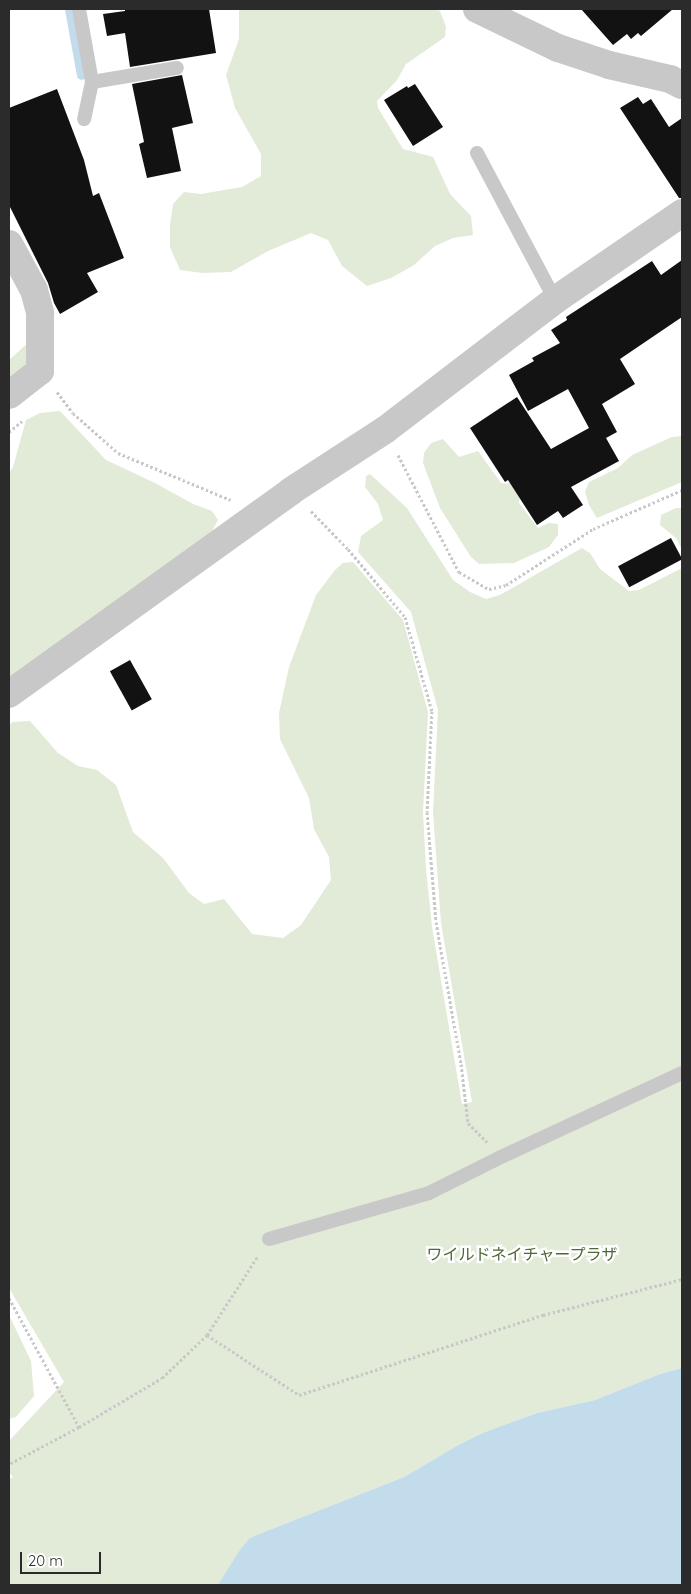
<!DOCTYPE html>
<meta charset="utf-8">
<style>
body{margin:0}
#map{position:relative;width:691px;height:1594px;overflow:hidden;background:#fff;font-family:Quicksand,"Noto Sans JP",sans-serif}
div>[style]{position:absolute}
.green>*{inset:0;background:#e2ead8}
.water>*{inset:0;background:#c2dceb}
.stream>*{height:9px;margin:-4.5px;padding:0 4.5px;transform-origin:4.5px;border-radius:4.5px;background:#c2dceb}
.building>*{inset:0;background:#121212;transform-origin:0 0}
.path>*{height:3px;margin-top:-1.5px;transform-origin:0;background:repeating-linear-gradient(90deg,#c8c8c8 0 2.5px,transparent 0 5px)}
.service>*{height:14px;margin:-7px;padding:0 7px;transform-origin:7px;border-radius:7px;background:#c8c8c8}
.minor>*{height:28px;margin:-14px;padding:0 14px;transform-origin:14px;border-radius:14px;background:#c8c8c8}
span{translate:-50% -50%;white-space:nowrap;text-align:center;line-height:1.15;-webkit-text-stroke:5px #fff;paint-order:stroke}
.park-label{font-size:16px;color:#4f6838}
.frame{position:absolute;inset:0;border:10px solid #2b2b2b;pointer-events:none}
.scale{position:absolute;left:20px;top:1552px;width:81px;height:22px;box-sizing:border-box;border:2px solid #2b2b2b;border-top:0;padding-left:6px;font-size:15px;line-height:18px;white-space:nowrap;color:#2b2b2b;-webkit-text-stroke:4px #fff;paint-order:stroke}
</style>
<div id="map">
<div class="green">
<i style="clip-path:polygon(239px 9px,435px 9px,440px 11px,446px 27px,445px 37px,406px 64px,397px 80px,377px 101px,378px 108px,403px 149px,433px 157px,450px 194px,471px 216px,473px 235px,453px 238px,435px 246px,414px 265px,391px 278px,367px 286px,342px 266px,328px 240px,311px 233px,268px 251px,231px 272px,203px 273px,180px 270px,170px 247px,170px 225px,173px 204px,184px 192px,201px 194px,242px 187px,261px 176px,261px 154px,235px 108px,226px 75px,239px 39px)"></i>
<i style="clip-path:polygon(29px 342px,29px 369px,9px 385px,9px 360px)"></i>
<i style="clip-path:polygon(60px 411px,106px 460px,155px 483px,193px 504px,212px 511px,218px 520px,209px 537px,9px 680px,9px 473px,13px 467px,26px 420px,40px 413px)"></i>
<i style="clip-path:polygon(682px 436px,682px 482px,597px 518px,589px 505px,585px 492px,589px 482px,618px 468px,632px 455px,672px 437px)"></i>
<i style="clip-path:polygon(443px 439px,459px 457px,478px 451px,501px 483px,507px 484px,528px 471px,537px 487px,519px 500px,519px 503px,538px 528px,549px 523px,558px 524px,558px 535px,549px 547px,514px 563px,479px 564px,471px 557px,440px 508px,423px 463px,424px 453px,431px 443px)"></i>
<i style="clip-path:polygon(370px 474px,407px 508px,453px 580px,470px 592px,486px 599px,500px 595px,582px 548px,590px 553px,600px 569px,629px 591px,639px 590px,682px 568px,682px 1368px,660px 1374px,595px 1400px,537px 1413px,485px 1432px,460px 1444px,404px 1477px,259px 1534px,218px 1585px,9px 1585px,9px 1479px,13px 1477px,9px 1472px,9px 1441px,64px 1382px,9px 1288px,9px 726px,12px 722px,30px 721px,58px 753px,78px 766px,97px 770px,116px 785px,133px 832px,163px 858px,189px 893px,204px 904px,224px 899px,252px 934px,283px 938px,301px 925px,331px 880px,329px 857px,314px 829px,309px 798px,280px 739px,279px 713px,289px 667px,316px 595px,335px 570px,343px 563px,353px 562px,403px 620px,428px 712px,423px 812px,426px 868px,432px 927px,462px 1104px,472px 1102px,441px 923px,433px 812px,438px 710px,411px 612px,358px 552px,361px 536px,383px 520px,378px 504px,365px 487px,366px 476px)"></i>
<i style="clip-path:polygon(676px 508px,682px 508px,682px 550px,676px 538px,660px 525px,661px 515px)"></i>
<i style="clip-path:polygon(9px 1315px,31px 1361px,34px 1396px,16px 1417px,9px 1419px)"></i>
</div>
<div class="water">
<i style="clip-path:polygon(682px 1368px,682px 1585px,218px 1585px,240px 1550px,249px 1539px,259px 1534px,404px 1477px,460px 1444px,485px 1432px,537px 1413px,595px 1400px,660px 1374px)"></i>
</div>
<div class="stream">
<i style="left:69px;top:9px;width:67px;rotate:79.7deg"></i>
</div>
<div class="building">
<i style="clip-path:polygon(125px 9px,209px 9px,216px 53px,130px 67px,125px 33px,107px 36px,103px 14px,125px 11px)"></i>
<i style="clip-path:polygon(581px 9px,673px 9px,641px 36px,638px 33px,631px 39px,627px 34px,613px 45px)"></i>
<i style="clip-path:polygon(182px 75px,193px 123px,172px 128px,181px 171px,147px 178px,139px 144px,144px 142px,132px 84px)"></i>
<i style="clip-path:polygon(415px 84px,443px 127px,413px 146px,384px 100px,407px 86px,408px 88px)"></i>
<i style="clip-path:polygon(57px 89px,84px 160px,93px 196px,99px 193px,124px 258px,87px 273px,98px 292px,60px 314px,54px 303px,48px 283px,9px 205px,9px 108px)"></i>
<i style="clip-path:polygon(638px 97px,643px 104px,651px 99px,669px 127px,682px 118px,682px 198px,679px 198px,620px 108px)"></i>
<i style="clip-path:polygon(682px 260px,682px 317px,620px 359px,635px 384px,602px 404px,617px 432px,606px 438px,619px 461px,571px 487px,583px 505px,563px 518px,558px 511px,537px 525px,508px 480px,505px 482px,470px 428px,517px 397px,551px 449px,589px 428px,568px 389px,528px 411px,509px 375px,534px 361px,532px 358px,560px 343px,551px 330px,567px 320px,566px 317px,652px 261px,661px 275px)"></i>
<i style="left:671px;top:538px;width:24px;height:60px;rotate:62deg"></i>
<i style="left:130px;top:660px;width:45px;height:23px;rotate:61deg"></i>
</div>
<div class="path">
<i style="left:57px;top:392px;width:26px;rotate:53deg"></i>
<i style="left:73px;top:413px;width:60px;rotate:41.6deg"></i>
<i style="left:118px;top:453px;width:122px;rotate:22.6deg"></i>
<i style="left:9px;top:432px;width:17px;rotate:-40deg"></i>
<i style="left:398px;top:455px;width:132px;rotate:62.5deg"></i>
<i style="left:459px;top:572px;width:34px;rotate:30deg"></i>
<i style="left:489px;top:589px;width:17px;rotate:-13deg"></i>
<i style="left:506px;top:585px;width:103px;rotate:-32.8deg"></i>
<i style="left:593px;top:529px;width:97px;rotate:-23.7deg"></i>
<i style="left:311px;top:511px;width:53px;rotate:45.8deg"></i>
<i style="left:348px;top:549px;width:89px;rotate:50deg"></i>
<i style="left:405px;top:617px;width:98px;rotate:74deg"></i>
<i style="left:432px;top:711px;width:101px;rotate:92.8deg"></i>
<i style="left:427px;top:812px;width:110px;rotate:85.3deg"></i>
<i style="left:436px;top:922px;width:144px;rotate:80deg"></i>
<i style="left:461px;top:1064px;width:59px;rotate:83.2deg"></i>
<i style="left:468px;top:1123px;width:27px;rotate:45deg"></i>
<i style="left:9px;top:1298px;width:147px;rotate:61.5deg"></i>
<i style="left:79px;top:1427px;width:79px;rotate:152.1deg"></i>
<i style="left:207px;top:1335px;width:110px;rotate:33.1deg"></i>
<i style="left:299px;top:1395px;width:257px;rotate:-18.2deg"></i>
<i style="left:543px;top:1315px;width:144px;rotate:-14.5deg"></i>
<i style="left:79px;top:1427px;width:96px;rotate:-30.6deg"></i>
<i style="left:162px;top:1378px;width:62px;rotate:-43.7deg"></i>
<i style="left:207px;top:1335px;width:94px;rotate:-57.2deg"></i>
</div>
<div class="service">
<i style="left:79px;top:9px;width:74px;rotate:79.9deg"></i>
<i style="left:92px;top:82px;width:38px;rotate:102deg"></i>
<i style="left:92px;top:82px;width:86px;rotate:-9.4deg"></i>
<i style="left:477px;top:153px;width:166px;rotate:62deg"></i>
<i style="left:269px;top:1239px;width:166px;rotate:-16deg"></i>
<i style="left:429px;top:1193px;width:80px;rotate:-26.6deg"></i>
<i style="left:501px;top:1157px;width:200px;rotate:-24.9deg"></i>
</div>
<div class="minor">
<i style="left:477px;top:9px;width:90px;rotate:25.7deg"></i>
<i style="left:558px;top:48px;width:54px;rotate:18.4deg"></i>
<i style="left:609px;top:65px;width:63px;rotate:12.9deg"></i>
<i style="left:670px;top:79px;width:13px;rotate:27deg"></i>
<i style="left:9px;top:244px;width:52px;rotate:61.5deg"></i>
<i style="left:34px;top:290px;width:24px;rotate:75deg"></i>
<i style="left:40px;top:313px;width:58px;rotate:90deg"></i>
<i style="left:40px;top:371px;width:39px;rotate:142deg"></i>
<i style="left:9px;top:694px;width:347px;rotate:-35.7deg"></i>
<i style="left:291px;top:491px;width:112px;rotate:-33deg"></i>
<i style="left:385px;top:430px;width:214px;rotate:-37.4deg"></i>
<i style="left:555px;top:300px;width:154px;rotate:-34.4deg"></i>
</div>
<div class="park-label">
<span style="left:522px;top:1254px">ワイルドネイチャープラザ</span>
</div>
<div class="frame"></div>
<div class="scale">20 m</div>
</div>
